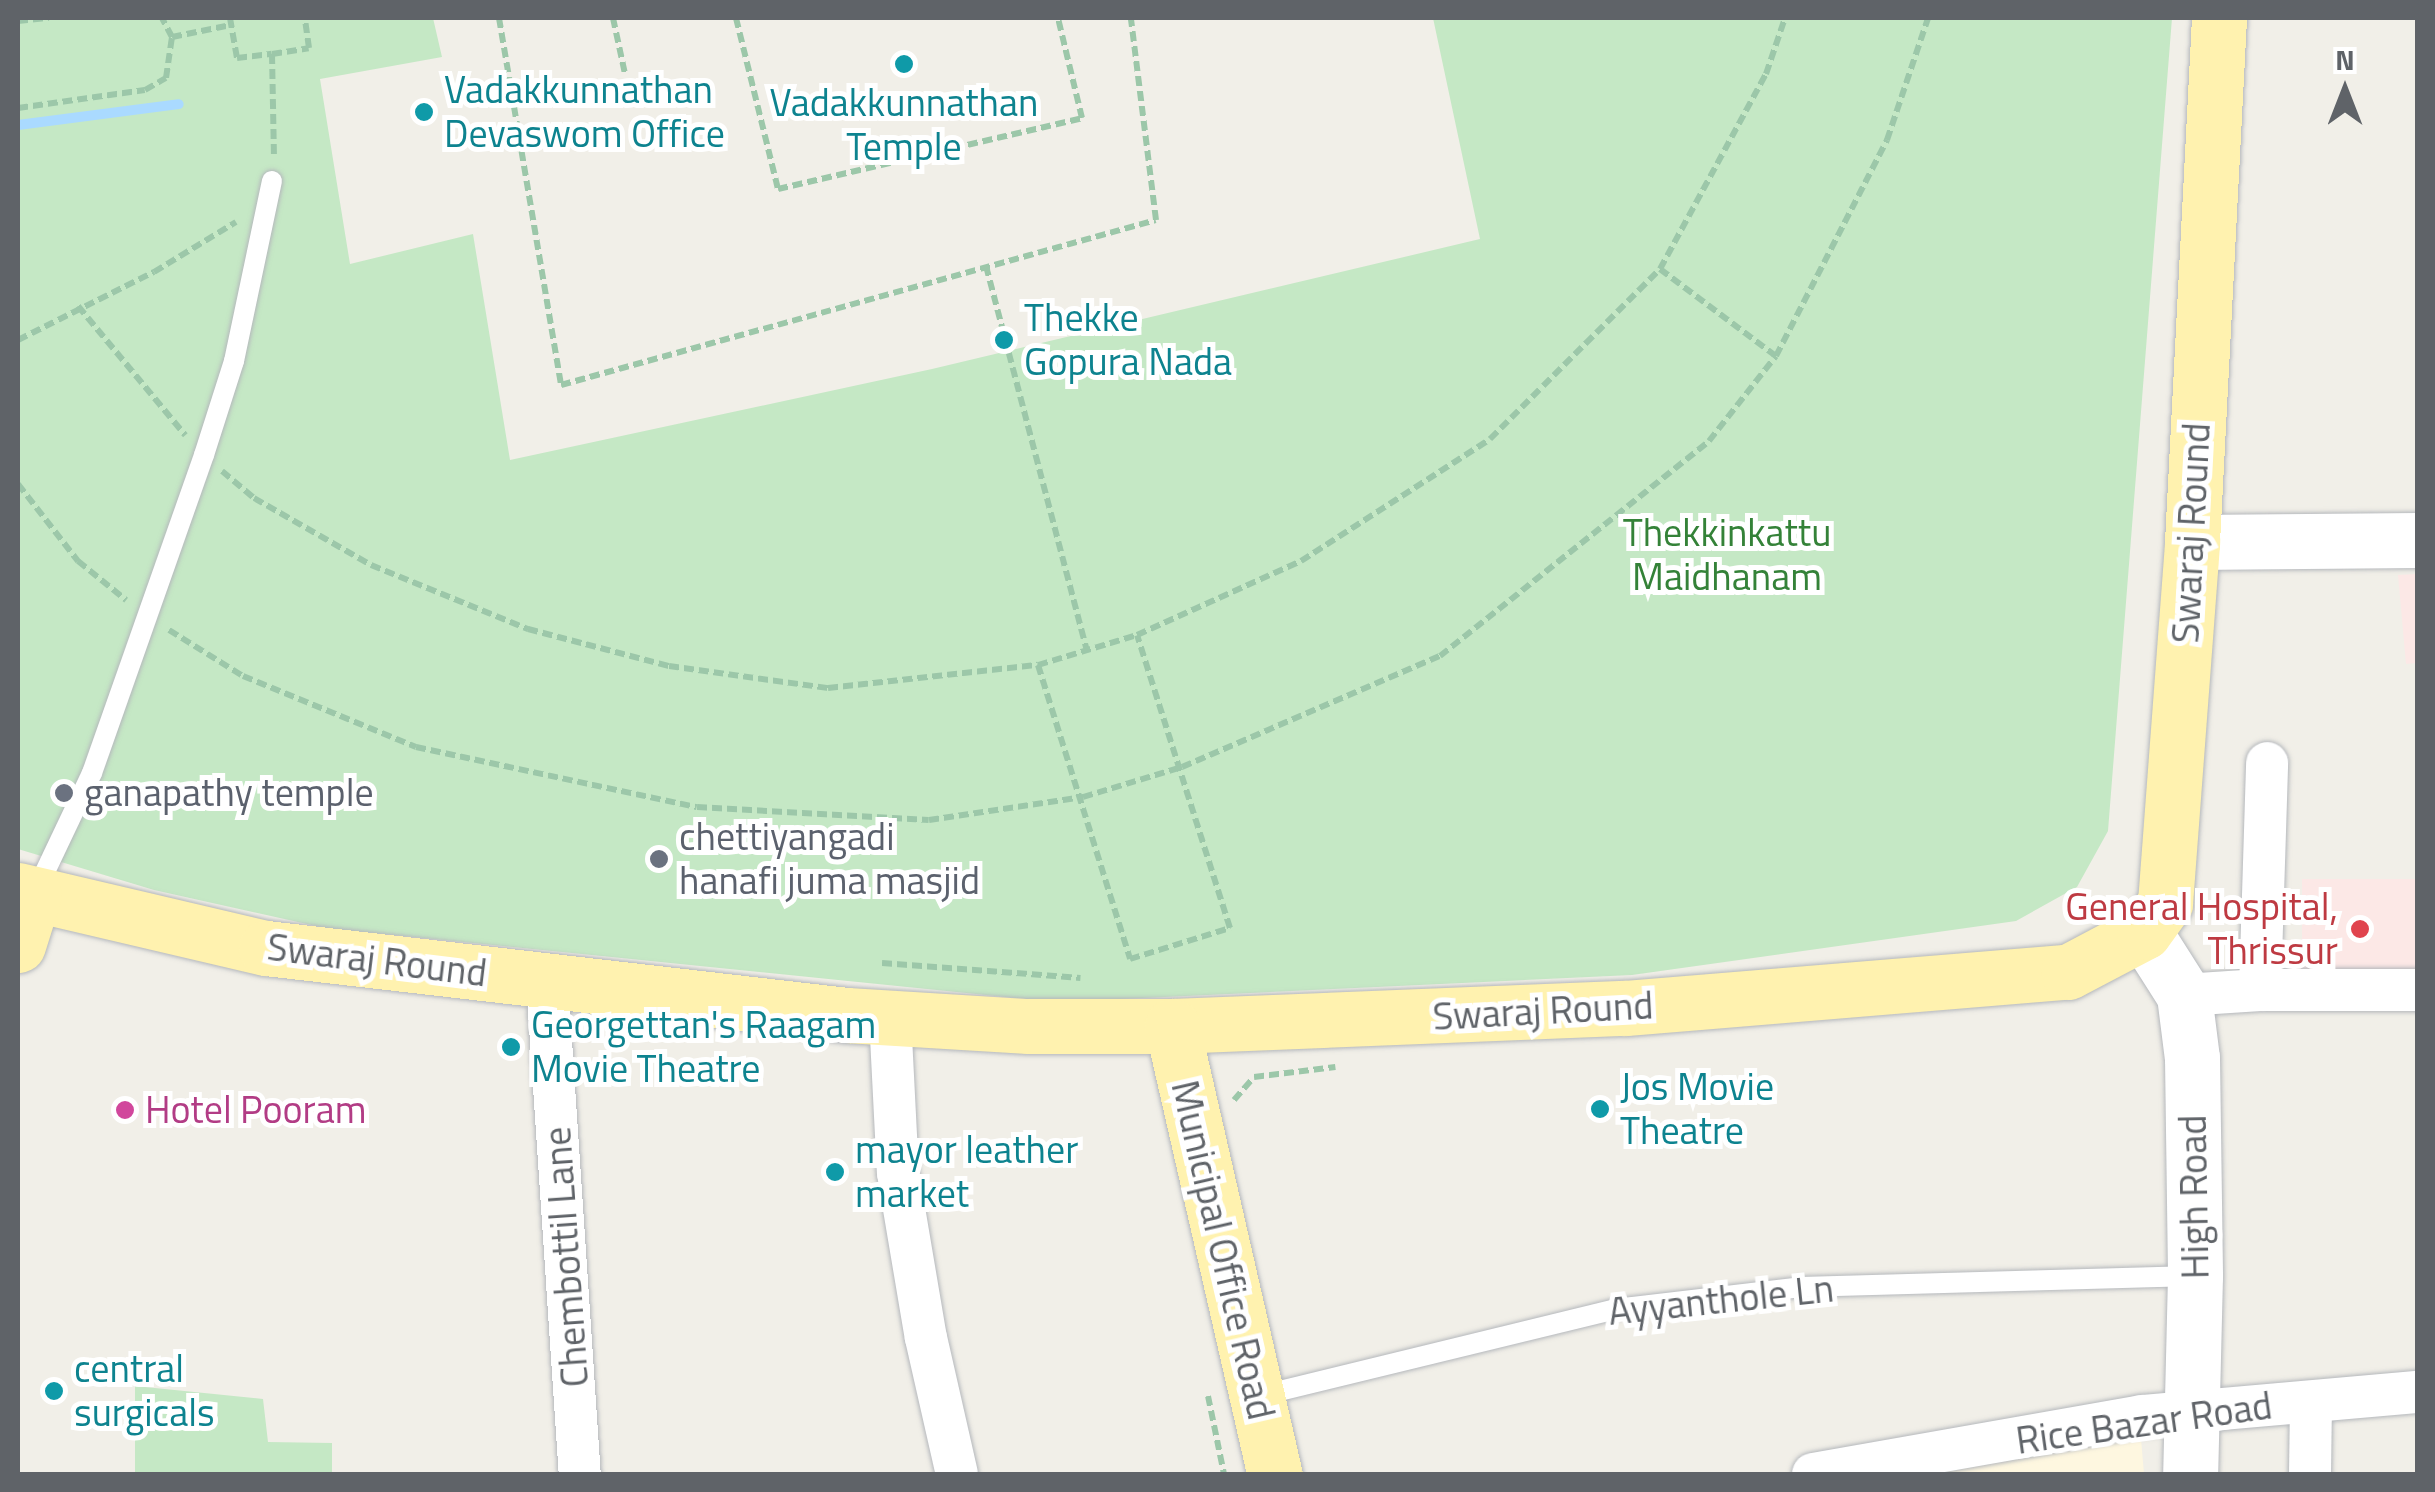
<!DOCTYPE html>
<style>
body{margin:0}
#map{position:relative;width:2435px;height:1492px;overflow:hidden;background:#f1efe8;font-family:"Titillium Web",sans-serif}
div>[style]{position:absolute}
.commercial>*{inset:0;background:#fef7e0}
.medical>*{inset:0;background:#fce8e6;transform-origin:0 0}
.green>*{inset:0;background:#c5e8c5}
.stream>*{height:10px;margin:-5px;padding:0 5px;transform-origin:5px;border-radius:5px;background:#aadaff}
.path>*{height:6px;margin-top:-3px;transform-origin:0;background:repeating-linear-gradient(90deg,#9cc7a9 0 10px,transparent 0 15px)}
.roads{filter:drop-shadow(0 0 2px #b5b8bc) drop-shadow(0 0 2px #b5b8bc)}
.service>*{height:20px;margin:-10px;padding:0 10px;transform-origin:10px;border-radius:10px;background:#fff}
.minor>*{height:42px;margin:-21px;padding:0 21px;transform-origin:21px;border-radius:21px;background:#fff}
.secondary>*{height:55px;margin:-27.5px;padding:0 27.5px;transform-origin:27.5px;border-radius:27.5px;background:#fff}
.primary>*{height:55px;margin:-27.5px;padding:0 27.5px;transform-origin:27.5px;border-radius:27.5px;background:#fff2af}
.dots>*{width:28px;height:28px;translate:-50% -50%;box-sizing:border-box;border:5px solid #fff;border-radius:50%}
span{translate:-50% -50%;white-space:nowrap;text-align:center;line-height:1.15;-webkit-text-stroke:10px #fff;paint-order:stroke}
.culture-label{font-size:38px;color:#0d838f}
.left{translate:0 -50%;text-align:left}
.park-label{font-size:38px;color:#348238}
.street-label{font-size:38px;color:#5f6368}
.worship-label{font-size:38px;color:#5b616d}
.health-label{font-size:38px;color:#be3a42}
.right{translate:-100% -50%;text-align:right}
.hotel-label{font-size:38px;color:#b23c85}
.frame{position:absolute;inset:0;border:20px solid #5f6368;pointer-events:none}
.north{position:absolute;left:2295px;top:40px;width:100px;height:100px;-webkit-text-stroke:8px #fff;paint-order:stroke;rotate:0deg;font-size:28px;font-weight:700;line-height:40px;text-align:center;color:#5f6368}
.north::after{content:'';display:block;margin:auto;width:35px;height:45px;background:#5f6368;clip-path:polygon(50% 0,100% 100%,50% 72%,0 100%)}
</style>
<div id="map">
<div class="commercial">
<i style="clip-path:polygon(2140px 1427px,2144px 1474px,1858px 1474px)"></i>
</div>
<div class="medical">
<i style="clip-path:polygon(2417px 574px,2417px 663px,2406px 664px,2398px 575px)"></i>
<i style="left:2417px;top:879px;width:95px;height:115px;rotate:90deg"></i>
</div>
<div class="green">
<i style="clip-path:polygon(18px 18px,433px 18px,442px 57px,320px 79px,350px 264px,473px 234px,510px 460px,932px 369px,1480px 239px,1433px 18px,2172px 18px,2108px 831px,2077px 887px,2016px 921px,1632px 975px,1056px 1002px,325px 928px,154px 890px,18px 849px)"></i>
<i style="clip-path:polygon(135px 1386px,263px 1399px,268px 1442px,332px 1443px,332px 1474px,135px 1474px)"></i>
</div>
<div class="stream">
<i style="left:18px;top:125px;width:162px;rotate:-7.4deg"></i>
</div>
<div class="path">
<i style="left:230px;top:18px;width:41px;rotate:80.1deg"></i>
<i style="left:237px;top:58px;width:35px;rotate:-7deg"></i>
<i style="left:272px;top:54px;width:105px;rotate:88.9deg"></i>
<i style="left:499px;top:18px;width:372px;rotate:80.4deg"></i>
<i style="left:561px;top:385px;width:617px;rotate:-15.5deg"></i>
<i style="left:1156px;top:220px;width:204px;rotate:-97.1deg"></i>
<i style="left:613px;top:18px;width:57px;rotate:77.9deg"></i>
<i style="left:736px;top:18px;width:176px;rotate:76.2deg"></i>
<i style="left:778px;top:189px;width:312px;rotate:-13.1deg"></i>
<i style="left:1082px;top:118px;width:103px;rotate:-103.5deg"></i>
<i style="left:18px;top:21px;width:31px;rotate:-6deg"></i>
<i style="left:172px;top:37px;width:60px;rotate:-11.5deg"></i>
<i style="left:272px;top:54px;width:37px;rotate:-9deg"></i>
<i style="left:309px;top:48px;width:30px;rotate:-98deg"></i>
<i style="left:18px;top:108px;width:128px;rotate:-8.1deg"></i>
<i style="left:145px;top:90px;width:24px;rotate:-30deg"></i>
<i style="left:166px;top:78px;width:41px;rotate:-81.7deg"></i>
<i style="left:172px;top:37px;width:21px;rotate:-118deg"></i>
<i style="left:986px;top:266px;width:397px;rotate:75.3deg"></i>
<i style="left:1660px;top:269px;width:145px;rotate:36.9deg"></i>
<i style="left:78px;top:306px;width:168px;rotate:50.3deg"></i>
<i style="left:18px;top:340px;width:152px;rotate:-26.6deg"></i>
<i style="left:154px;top:272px;width:96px;rotate:-31.4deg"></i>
<i style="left:222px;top:471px;width:42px;rotate:40.2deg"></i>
<i style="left:254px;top:498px;width:135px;rotate:29.8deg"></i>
<i style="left:371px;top:565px;width:170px;rotate:22.2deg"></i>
<i style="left:528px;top:629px;width:146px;rotate:14.7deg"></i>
<i style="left:669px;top:666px;width:161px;rotate:7.9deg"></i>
<i style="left:828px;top:688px;width:211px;rotate:-6.3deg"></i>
<i style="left:1038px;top:665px;width:103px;rotate:-16.9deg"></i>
<i style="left:1137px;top:635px;width:180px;rotate:-24.3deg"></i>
<i style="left:1301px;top:561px;width:225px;rotate:-32.8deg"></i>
<i style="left:1490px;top:439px;width:240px;rotate:-45deg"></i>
<i style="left:1660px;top:269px;width:222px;rotate:-61.5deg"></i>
<i style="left:1766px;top:74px;width:59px;rotate:-71.3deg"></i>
<i style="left:18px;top:484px;width:98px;rotate:52.1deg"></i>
<i style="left:78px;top:561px;width:62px;rotate:39.1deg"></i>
<i style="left:169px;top:630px;width:87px;rotate:31.9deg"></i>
<i style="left:243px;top:676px;width:187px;rotate:22.3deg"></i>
<i style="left:416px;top:747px;width:287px;rotate:12.1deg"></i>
<i style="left:697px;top:807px;width:232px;rotate:3.2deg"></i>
<i style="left:929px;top:820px;width:156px;rotate:-8.5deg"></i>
<i style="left:1083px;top:797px;width:103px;rotate:-16.9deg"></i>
<i style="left:1182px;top:767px;width:281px;rotate:-23.3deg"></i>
<i style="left:1440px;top:656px;width:344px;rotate:-38.6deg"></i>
<i style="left:1709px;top:441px;width:108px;rotate:-51.8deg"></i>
<i style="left:1776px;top:356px;width:243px;rotate:-62.8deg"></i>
<i style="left:1887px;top:140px;width:129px;rotate:-71.4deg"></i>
<i style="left:1038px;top:665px;width:308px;rotate:72.6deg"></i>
<i style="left:1130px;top:959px;width:105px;rotate:-17.2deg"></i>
<i style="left:1230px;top:928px;width:307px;rotate:-107.6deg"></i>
<i style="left:882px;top:963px;width:199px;rotate:4.3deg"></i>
<i style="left:1234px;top:1100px;width:30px;rotate:-49deg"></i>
<i style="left:1254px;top:1077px;width:82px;rotate:-7deg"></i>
<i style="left:1208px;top:1396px;width:80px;rotate:78.4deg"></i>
</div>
<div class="roads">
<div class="service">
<i style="left:35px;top:893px;width:133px;rotate:-64.6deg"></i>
<i style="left:92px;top:773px;width:337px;rotate:-70.6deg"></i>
<i style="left:204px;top:455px;width:99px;rotate:-72.3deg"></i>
<i style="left:234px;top:361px;width:184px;rotate:-78.1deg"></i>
<i style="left:1259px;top:1396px;width:366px;rotate:-13.7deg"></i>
<i style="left:1615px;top:1309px;width:188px;rotate:-6.7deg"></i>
<i style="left:1802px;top:1287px;width:391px;rotate:-1.6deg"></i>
</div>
<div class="minor">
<i style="left:547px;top:981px;width:494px;rotate:86.2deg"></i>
<i style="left:2260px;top:990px;width:227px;rotate:-88.2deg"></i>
<i style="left:2184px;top:995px;width:76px;rotate:-3.8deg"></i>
<i style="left:2260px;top:990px;width:158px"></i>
<i style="left:890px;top:1017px;width:156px;rotate:87.1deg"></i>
<i style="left:898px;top:1173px;width:167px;rotate:80.4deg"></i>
<i style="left:926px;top:1338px;width:139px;rotate:77.2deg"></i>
<i style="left:1813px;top:1474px;width:334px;rotate:-10deg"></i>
<i style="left:2142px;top:1416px;width:277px;rotate:-5deg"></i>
<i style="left:2310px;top:1474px;width:72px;rotate:-89.2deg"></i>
</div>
<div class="secondary">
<i style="left:2192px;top:542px;width:226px;rotate:-0.5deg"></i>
<i style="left:2144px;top:932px;width:75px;rotate:57.6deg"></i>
<i style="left:2184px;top:995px;width:64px;rotate:82.8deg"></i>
<i style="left:2192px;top:1058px;width:218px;rotate:89.2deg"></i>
<i style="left:2195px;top:1276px;width:198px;rotate:91.4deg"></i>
</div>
<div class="primary">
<i style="left:18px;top:890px;width:255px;rotate:13.2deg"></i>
<i style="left:266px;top:948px;width:585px;rotate:6.58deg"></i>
<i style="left:847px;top:1015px;width:182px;rotate:3.5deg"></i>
<i style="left:1029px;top:1026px;width:143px"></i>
<i style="left:1172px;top:1026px;width:454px;rotate:-2.3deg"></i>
<i style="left:1626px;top:1008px;width:443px;rotate:-4.7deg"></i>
<i style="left:2068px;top:972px;width:86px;rotate:-27.8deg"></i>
<i style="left:2144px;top:932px;width:36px;rotate:-54deg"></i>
<i style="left:2165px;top:903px;width:362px;rotate:-85.7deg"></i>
<i style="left:2192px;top:542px;width:525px;rotate:-87.05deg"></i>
<i style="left:18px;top:945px;width:53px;rotate:-72.6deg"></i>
<i style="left:1172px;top:1026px;width:460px;rotate:77.1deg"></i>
</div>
</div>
<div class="dots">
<i style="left:904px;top:64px;background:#0f9aa8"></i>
<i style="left:424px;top:112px;background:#0f9aa8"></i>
<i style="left:1004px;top:340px;background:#0f9aa8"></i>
<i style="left:64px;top:793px;background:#6b7280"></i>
<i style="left:659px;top:859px;background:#6b7280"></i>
<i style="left:2360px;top:929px;background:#e0444e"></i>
<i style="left:511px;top:1047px;background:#0f9aa8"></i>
<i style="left:1600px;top:1109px;background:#0f9aa8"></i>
<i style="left:125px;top:1110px;background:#d1479c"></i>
<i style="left:835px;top:1172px;background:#0f9aa8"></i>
<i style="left:54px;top:1391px;background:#0f9aa8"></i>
</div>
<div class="culture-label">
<span class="left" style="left:444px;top:112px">Vadakkunnathan<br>Devaswom Office</span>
<span style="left:904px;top:125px">Vadakkunnathan<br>Temple</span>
<span class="left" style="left:1024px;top:340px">Thekke<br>Gopura Nada</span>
<span class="left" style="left:531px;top:1047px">Georgettan's Raagam<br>Movie Theatre</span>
<span class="left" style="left:1620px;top:1109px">Jos Movie<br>Theatre</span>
<span class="left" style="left:855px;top:1172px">mayor leather<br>market</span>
<span class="left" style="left:74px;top:1391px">central<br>surgicals</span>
</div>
<div class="park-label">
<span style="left:1727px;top:555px">Thekkinkattu<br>Maidhanam</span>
</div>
<div class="street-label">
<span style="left:2191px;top:533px;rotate:-87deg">Swaraj Round</span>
<span style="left:377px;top:960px;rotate:7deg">Swaraj Round</span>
<span style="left:1543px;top:1011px;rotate:-3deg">Swaraj Round</span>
<span style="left:2194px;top:1197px;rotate:-91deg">High Road</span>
<span style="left:1223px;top:1250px;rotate:77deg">Municipal Office Road</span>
<span style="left:566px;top:1257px;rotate:-94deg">Chembottil Lane</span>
<span style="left:1721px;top:1300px;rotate:-6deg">Ayyanthole Ln</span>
<span style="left:2144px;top:1423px;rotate:-8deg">Rice Bazar Road</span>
</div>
<div class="worship-label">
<span class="left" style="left:84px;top:793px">ganapathy temple</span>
<span class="left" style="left:679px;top:859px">chettiyangadi<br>hanafi juma masjid</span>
</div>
<div class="health-label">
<span class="right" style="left:2338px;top:929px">General Hospital,<br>Thrissur</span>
</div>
<div class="hotel-label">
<span class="left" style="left:145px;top:1110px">Hotel Pooram</span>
</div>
<div class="frame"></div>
<div class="north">N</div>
</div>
